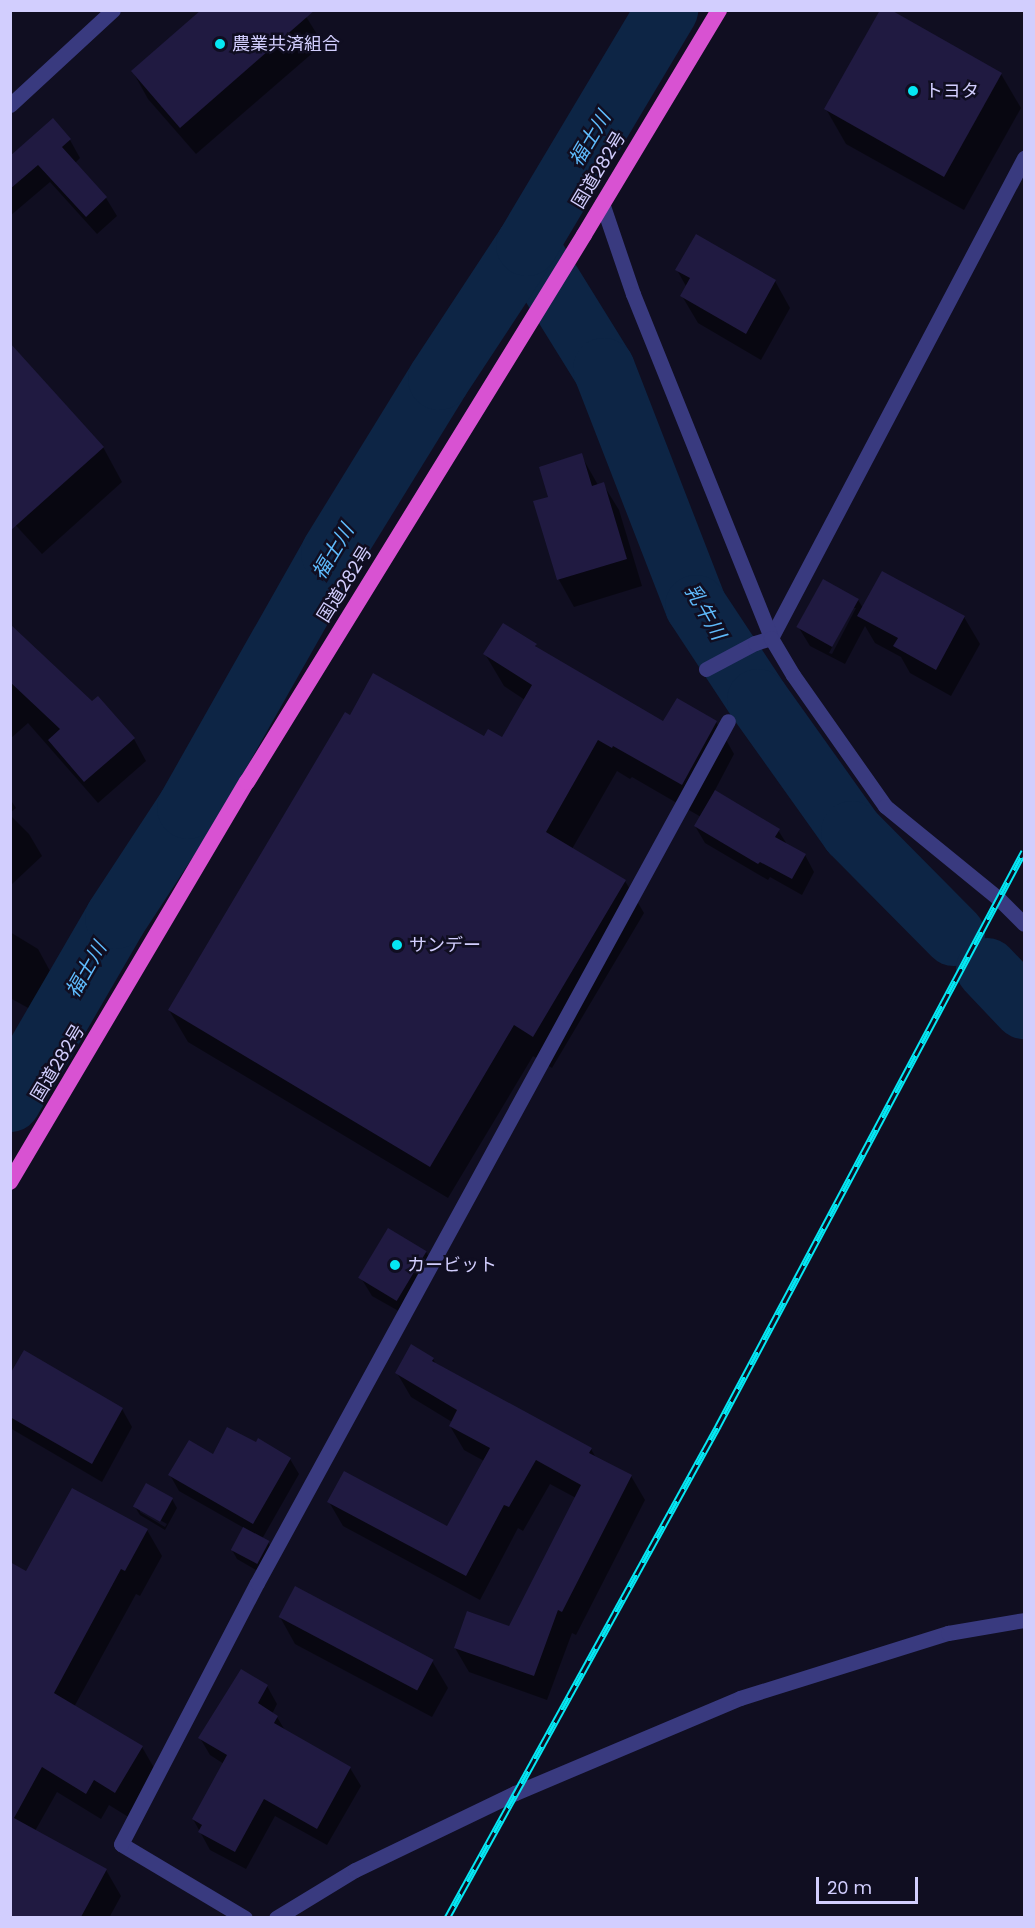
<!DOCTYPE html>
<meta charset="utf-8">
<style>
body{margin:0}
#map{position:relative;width:1035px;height:1928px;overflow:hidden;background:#100e21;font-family:Poppins,"Noto Sans JP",sans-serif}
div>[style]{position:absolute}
.shadow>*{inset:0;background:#0007}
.river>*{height:62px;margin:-31px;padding:0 31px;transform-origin:31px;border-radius:31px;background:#0d2545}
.building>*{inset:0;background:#201a41;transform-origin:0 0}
.minor>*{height:15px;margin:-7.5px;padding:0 7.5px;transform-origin:7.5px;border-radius:7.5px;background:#393a7f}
.tertiary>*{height:15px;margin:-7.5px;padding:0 7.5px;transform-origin:7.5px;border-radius:7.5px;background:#393a7f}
.trunk>*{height:16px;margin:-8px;padding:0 8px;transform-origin:8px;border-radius:8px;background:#d852d2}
.rail>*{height:7px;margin-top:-3.5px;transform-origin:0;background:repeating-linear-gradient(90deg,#100e21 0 14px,#05e7f3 0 28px);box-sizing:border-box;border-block:2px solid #05e7f3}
.dots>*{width:16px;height:16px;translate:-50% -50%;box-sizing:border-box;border:3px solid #100e21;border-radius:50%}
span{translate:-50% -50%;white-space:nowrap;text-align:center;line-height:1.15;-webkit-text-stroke:5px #100e21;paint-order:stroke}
.poi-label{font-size:18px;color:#d2cefe}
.left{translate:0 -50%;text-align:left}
.street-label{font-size:18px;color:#d2cefe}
.water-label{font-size:20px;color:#5fbbfc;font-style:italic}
.frame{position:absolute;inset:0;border:12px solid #d2cefe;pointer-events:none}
.scale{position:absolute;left:816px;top:1877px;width:102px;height:27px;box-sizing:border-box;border:3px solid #d2cefe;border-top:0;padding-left:8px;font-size:18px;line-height:21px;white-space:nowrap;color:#d2cefe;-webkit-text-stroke:4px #100e21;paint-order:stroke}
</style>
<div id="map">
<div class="shadow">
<i style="clip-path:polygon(302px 10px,323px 44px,196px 154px,148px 99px,133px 72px)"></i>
<i style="clip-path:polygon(1001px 74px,1021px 108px,964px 210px,846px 144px,826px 109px)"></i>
<i style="clip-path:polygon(53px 121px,70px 140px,80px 158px,75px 163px,106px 198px,117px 216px,97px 234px,50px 182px,10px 216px,10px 158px)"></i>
<i style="clip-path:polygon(677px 270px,775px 281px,790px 308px,761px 360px,698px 323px,682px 296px,687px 288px)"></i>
<i style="clip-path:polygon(103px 447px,122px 482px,42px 554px,10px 519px)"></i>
<i style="clip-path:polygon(581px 455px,598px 485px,603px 484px,619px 510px,642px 586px,574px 607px,559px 580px,535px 502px,549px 498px)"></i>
<i style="clip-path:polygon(evenodd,858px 600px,863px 608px,964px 617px,980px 644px,951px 696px,910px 673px,901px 657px,875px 643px,865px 626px,845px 664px,810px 646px,799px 628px,858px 600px,853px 608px,856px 608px,832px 654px,829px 653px,853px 608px)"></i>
<i style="clip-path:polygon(10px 645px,134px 739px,146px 761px,98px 803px,28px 723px,10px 739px)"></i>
<i style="clip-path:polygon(535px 645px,538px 649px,664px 724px,716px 722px,734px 754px,714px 792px,778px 830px,788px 846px,805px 855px,814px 872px,802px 895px,770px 877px,768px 880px,705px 843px,695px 826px,701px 817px,632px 777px,630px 779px,617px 771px,572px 849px,625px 881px,644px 913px,552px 1068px,533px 1056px,448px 1198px,188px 1042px,169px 1010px,350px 717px,502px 739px,525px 700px,504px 686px,485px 654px)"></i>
<i style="clip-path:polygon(10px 799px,16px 808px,10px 813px)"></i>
<i style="clip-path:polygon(10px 815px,29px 834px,42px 856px,10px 886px)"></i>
<i style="clip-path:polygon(10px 932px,38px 949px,50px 971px,30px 1009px,10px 998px)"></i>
<i style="clip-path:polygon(426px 1252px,437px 1270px,411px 1318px,372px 1296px,361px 1278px)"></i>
<i style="clip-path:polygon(433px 1359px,437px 1366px,591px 1449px,596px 1458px,631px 1476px,645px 1500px,576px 1635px,572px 1633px,547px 1700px,469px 1672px,455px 1648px,510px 1628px,576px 1498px,550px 1484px,523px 1531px,518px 1528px,480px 1600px,343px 1526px,329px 1502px,447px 1528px,484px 1461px,464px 1450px,450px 1426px,452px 1422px,411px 1397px,397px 1373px)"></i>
<i style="clip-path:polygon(10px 1378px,122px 1409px,132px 1427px,102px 1482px,10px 1428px)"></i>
<i style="clip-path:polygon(214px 1456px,290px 1459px,299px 1474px,262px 1539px,268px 1542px,273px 1551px,261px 1573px,237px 1559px,232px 1550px,244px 1528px,179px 1491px,170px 1475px)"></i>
<i style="clip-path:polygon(evenodd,172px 1499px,177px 1508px,165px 1530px,140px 1515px,135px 1507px,172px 1499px,140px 1509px,167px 1524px,165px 1527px,140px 1512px,140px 1509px)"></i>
<i style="clip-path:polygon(147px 1530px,162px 1556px,140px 1596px,136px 1594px,74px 1707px,142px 1747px,157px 1773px,130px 1818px,109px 1805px,101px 1819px,57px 1792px,35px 1831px,106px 1870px,121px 1896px,109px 1918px,10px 1918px,10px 1564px,27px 1573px)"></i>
<i style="clip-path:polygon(280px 1617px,432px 1661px,448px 1688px,432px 1717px,295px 1644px)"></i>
<i style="clip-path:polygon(267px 1686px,277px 1704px,272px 1714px,277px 1717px,286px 1732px,350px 1768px,361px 1786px,327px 1845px,275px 1816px,246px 1869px,210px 1850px,193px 1819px,224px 1764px,210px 1755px,200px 1738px)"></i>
</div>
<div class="river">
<i style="left:527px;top:245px;width:146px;rotate:58.2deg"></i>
<i style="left:604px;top:369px;width:254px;rotate:68.8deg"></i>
<i style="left:696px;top:606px;width:113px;rotate:56.6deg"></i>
<i style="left:758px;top:700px;width:162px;rotate:54.5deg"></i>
<i style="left:852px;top:832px;width:145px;rotate:45.3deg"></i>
<i style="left:987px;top:969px;width:54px;rotate:46.5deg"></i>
<i style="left:10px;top:1101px;width:211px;rotate:-59.9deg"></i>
<i style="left:116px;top:918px;width:131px;rotate:-56.8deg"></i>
<i style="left:188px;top:808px;width:293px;rotate:-60.5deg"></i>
<i style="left:332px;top:553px;width:204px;rotate:-58.4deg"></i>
<i style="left:439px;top:379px;width:160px;rotate:-56.7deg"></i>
<i style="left:527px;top:245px;width:274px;rotate:-59.2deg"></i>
</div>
<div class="building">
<i style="clip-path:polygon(201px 10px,315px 10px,180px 128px,131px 71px)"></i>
<i style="clip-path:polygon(880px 10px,891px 10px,1002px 73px,944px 177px,824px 109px)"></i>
<i style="clip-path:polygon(53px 118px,71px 139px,62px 147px,107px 197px,86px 217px,38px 165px,10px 189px,10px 156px)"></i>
<i style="clip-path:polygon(696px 234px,776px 280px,746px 334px,680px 296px,690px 278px,675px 270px)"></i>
<i style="clip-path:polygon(10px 343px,104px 447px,10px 531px)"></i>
<i style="clip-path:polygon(582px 453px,592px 486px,604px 482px,627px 559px,557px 580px,533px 501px,548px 497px,539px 467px)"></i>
<i style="clip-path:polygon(882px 571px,965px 616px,936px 670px,893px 646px,898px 638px,857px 616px)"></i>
<i style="left:823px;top:579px;width:41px;height:55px;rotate:29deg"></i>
<i style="clip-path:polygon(503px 623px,537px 644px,535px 646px,663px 721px,677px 698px,717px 721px,682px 785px,613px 746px,612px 748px,598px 740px,546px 832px,626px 880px,533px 1037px,514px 1025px,430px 1167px,168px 1010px,345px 712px,350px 715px,373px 673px,484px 736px,488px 729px,502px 737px,532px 685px,483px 654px)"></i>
<i style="clip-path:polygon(10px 624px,92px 701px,98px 696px,135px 738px,84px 782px,48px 740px,60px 729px,10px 682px)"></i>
<i style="clip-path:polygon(715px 790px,780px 829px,775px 837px,806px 854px,792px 879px,760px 862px,758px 864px,694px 826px)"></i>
<i style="left:388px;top:1228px;width:45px;height:58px;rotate:31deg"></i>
<i style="clip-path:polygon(411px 1344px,434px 1358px,432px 1361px,592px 1448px,589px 1453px,632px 1475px,562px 1612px,558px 1610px,534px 1676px,454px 1648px,467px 1611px,509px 1626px,581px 1485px,536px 1460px,509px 1507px,504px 1505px,466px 1576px,327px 1502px,344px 1471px,447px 1526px,490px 1448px,449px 1426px,457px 1410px,395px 1373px)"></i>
<i style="clip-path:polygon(24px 1350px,123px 1408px,92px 1464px,10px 1417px,10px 1374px)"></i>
<i style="clip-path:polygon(227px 1427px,256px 1442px,258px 1438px,291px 1458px,253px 1524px,168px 1475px,189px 1440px,213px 1454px)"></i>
<i style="left:146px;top:1483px;width:31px;height:27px;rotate:29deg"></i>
<i style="clip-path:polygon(72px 1488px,148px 1529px,125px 1571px,121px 1569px,54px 1693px,143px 1746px,115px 1793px,94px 1780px,86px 1794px,42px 1767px,14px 1818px,107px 1869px,81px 1917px,10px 1917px,10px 1562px,26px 1571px)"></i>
<i style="left:243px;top:1527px;width:30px;height:26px;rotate:28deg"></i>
<i style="left:295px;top:1586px;width:157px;height:35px;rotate:28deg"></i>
<i style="clip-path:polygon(241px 1669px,268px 1685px,258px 1703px,278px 1716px,274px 1723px,351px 1767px,317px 1829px,264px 1799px,235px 1852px,198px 1832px,202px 1825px,192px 1819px,227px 1755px,198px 1738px)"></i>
</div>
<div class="minor">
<i style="left:10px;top:105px;width:140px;rotate:-42.7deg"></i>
<i style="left:706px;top:669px;width:55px;rotate:-28deg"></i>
<i style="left:755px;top:643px;width:17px;rotate:-17deg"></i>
<i style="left:771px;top:638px;width:543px;rotate:-62.21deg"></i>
<i style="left:245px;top:1918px;width:144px;rotate:-149.2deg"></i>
<i style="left:121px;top:1844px;width:294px;rotate:-62.5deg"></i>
<i style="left:257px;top:1583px;width:982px;rotate:-61.35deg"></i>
<i style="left:276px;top:1918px;width:92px;rotate:-31.3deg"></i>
<i style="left:355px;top:1870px;width:178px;rotate:-25.7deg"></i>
<i style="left:515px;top:1793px;width:244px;rotate:-22.9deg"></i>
<i style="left:740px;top:1698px;width:218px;rotate:-17.4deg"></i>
<i style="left:948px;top:1633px;width:77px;rotate:-9.7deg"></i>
</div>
<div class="tertiary">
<i style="left:602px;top:203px;width:96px;rotate:71.2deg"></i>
<i style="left:633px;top:294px;width:371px;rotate:68.1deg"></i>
<i style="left:771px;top:638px;width:43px;rotate:59.3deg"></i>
<i style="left:793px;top:675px;width:160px;rotate:54.9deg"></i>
<i style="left:885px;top:806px;width:147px;rotate:39.2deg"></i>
<i style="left:999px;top:899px;width:35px;rotate:45deg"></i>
</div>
<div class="trunk">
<i style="left:10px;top:1182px;width:465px;rotate:-59.4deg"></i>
<i style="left:247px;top:782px;width:642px;rotate:-58.36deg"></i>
<i style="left:584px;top:235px;width:262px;rotate:-59deg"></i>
</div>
<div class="rail">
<i style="left:447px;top:1918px;width:562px;rotate:-61.15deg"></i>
<i style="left:718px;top:1426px;width:651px;rotate:-61.98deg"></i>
</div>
<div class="dots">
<i style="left:220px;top:44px;background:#05e7f3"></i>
<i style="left:913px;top:91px;background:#05e7f3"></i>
<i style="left:397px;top:945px;background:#05e7f3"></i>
<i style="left:395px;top:1265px;background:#05e7f3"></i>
</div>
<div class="poi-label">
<span class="left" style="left:232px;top:44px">農業共済組合</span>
<span class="left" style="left:925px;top:91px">トヨタ</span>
<span class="left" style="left:409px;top:945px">サンデー</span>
<span class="left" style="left:407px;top:1265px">カービット</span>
</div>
<div class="street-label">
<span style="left:599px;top:170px;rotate:-59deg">国道282号</span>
<span style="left:345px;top:584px;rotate:-58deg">国道282号</span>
<span style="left:58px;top:1063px;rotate:-59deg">国道282号</span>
</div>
<div class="water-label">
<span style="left:590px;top:139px;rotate:-59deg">福士川</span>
<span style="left:333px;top:552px;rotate:-59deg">福士川</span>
<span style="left:705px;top:612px;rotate:60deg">乳牛川</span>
<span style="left:86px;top:970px;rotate:-60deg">福士川</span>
</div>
<div class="frame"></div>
<div class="scale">20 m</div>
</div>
